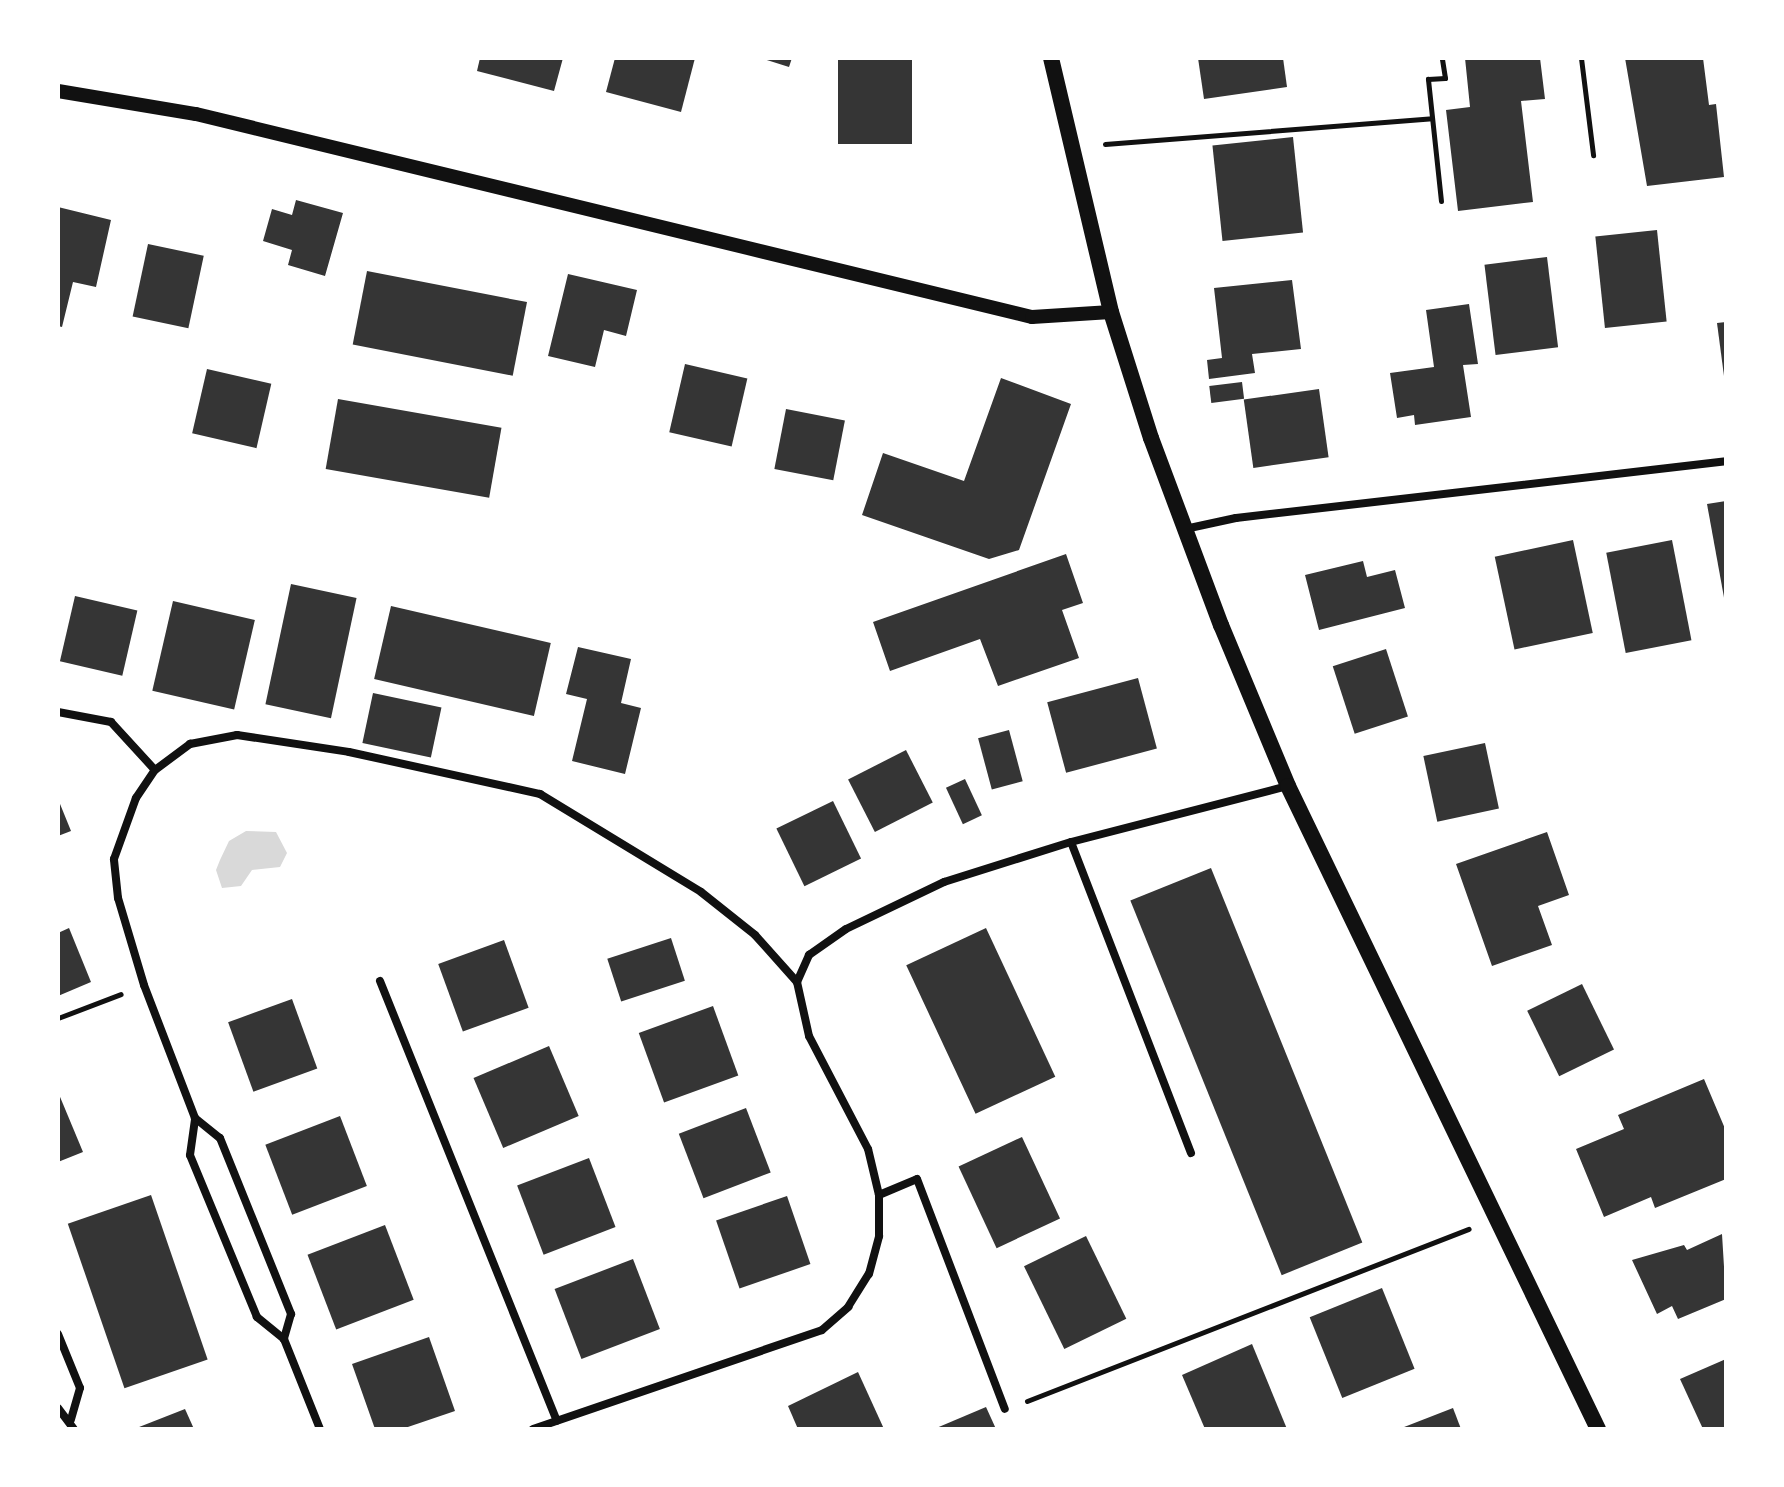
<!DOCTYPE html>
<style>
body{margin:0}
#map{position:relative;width:1784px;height:1487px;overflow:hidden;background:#fff;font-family:Signika,sans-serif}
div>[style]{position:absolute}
.water>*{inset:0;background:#d9d9d9}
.building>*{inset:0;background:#353535;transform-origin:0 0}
.path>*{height:5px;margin:-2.5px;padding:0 2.5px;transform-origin:2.5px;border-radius:2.5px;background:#111}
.minor>*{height:8px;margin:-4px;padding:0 4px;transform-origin:4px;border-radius:4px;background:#111}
.tertiary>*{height:14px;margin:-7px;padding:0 7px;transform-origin:7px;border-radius:7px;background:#111}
.secondary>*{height:16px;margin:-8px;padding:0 8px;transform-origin:8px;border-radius:8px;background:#111}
span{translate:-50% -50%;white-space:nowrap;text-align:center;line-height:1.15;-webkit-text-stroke:6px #fff;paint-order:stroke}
.frame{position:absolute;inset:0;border:60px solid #fff;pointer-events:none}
</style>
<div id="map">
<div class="water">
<i style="clip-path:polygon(246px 831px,276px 832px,287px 853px,280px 867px,252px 870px,241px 886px,222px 888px,216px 870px,220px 860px,229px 841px)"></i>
</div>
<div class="building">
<i style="clip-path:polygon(480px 58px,563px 58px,554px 91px,477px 71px)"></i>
<i style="clip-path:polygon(615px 58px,695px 58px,681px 112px,606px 92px)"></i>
<i style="clip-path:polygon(760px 58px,792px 58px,789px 67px)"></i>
<i style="left:838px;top:58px;width:74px;height:86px"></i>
<i style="clip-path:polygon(1198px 58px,1283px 58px,1287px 87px,1204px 99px)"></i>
<i style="clip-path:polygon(1465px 58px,1540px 58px,1545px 99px,1521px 101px,1533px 202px,1458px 211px,1446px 110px,1470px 107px)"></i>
<i style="clip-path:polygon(1625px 58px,1703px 58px,1709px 105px,1716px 104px,1724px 177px,1647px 186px)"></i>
<i style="left:1293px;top:137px;width:96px;height:81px;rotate:84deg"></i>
<i style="clip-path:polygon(296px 200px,343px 213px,325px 276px,288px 265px,292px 250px,263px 241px,272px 209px,292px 215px)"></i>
<i style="clip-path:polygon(58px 207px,111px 220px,96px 287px,73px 282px,62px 327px,58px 326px)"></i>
<i style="left:1657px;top:230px;width:92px;height:62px;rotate:84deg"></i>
<i style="left:148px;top:244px;width:57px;height:74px;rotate:12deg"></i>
<i style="left:1547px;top:257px;width:91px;height:63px;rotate:83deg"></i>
<i style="left:367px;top:271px;width:163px;height:75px;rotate:11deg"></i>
<i style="clip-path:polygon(568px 274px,637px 290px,626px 336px,604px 330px,595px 367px,548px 356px)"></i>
<i style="clip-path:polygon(1292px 280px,1301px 349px,1252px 354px,1255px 373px,1209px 379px,1207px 360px,1222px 358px,1214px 288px)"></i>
<i style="clip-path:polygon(1469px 304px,1478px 364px,1463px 365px,1471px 417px,1415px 425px,1414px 415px,1397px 418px,1390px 373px,1434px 367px,1426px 310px)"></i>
<i style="clip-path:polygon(1726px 322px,1726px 376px,1724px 376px,1717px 323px)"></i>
<i style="left:685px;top:364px;width:64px;height:70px;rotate:13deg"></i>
<i style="left:207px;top:369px;width:66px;height:66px;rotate:13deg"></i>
<i style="clip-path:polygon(1001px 378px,1071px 404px,1019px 550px,989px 559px,862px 515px,883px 453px,964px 481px)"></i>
<i style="left:1242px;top:382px;width:17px;height:33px;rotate:83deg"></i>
<i style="left:1319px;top:389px;width:69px;height:76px;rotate:82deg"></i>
<i style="left:338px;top:399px;width:166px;height:71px;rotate:10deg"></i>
<i style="left:786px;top:409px;width:60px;height:61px;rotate:11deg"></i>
<i style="clip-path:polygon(1726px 501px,1726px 603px,1725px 603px,1707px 504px)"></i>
<i style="left:1573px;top:540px;width:95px;height:80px;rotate:78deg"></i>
<i style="left:1672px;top:540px;width:102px;height:67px;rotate:79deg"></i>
<i style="clip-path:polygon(1066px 554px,1083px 603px,1062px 610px,1079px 658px,998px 686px,980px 639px,890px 671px,873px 622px)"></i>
<i style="clip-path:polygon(1363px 561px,1367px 577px,1395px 570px,1405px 608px,1319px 630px,1305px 575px)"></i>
<i style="left:291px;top:584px;width:67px;height:123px;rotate:12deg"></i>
<i style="left:75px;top:596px;width:64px;height:67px;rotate:13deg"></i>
<i style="left:173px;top:601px;width:84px;height:92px;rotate:13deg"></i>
<i style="left:391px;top:606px;width:164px;height:75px;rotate:13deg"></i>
<i style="clip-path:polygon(578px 647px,631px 659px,621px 703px,641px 708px,625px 774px,572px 761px,587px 699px,566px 694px)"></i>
<i style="left:1386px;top:649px;width:71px;height:56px;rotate:72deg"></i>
<i style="left:1138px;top:678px;width:73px;height:94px;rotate:75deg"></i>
<i style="left:373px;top:693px;width:70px;height:51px;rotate:12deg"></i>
<i style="left:1009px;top:730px;width:53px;height:32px;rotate:75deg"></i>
<i style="left:1485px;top:743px;width:67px;height:63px;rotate:78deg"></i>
<i style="left:906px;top:750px;width:59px;height:65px;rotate:63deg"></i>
<i style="left:965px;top:779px;width:40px;height:21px;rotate:65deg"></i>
<i style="clip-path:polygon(58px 799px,71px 831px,58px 836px)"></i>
<i style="left:833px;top:801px;width:64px;height:63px;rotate:64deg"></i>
<i style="clip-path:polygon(1547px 832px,1569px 895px,1538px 906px,1552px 945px,1492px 966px,1456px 864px)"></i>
<i style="left:1211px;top:868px;width:404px;height:87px;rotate:68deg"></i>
<i style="clip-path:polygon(69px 928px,91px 982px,58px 996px,58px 933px)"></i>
<i style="left:986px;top:928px;width:164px;height:88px;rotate:65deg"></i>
<i style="left:671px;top:938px;width:45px;height:67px;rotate:72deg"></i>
<i style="left:504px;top:940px;width:72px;height:70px;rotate:70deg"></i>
<i style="left:1582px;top:984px;width:73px;height:61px;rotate:64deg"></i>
<i style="left:292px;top:999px;width:74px;height:68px;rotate:70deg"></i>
<i style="left:713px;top:1006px;width:74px;height:79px;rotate:70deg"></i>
<i style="left:549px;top:1046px;width:76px;height:82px;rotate:67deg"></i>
<i style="clip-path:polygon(1704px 1079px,1726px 1131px,1726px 1179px,1655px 1208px,1651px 1197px,1604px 1217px,1576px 1149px,1624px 1129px,1618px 1115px)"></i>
<i style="clip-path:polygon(58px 1092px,83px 1152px,58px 1162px)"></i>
<i style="left:746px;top:1108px;width:69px;height:72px;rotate:69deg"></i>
<i style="left:340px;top:1116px;width:75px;height:80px;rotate:69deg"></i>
<i style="left:1022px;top:1137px;width:90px;height:70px;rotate:65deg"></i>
<i style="left:589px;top:1158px;width:74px;height:77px;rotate:69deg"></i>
<i style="left:151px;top:1195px;width:174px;height:88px;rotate:71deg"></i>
<i style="left:787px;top:1196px;width:72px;height:75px;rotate:71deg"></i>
<i style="left:385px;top:1225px;width:80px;height:83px;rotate:69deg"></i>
<i style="clip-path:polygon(1722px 1234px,1726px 1299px,1678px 1319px,1672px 1306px,1657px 1314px,1632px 1260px,1684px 1245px,1687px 1250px)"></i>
<i style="left:1086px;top:1236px;width:92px;height:69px;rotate:64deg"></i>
<i style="left:633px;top:1259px;width:75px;height:84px;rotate:69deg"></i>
<i style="left:1382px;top:1288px;width:87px;height:78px;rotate:68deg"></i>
<i style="clip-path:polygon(429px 1337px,455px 1411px,402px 1429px,375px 1429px,352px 1364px)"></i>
<i style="clip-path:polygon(1252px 1344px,1287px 1429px,1205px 1429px,1182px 1375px)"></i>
<i style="clip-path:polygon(1726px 1359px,1726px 1429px,1703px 1429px,1680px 1379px)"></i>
<i style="clip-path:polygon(858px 1372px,884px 1429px,798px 1429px,788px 1406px)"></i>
<i style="clip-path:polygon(986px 1407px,996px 1429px,934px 1429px)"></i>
<i style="clip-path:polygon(1453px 1408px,1461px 1429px,1399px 1429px)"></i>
<i style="clip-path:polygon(185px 1409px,194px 1429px,134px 1429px)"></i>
</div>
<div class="path">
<i style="left:1581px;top:58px;width:98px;rotate:82.9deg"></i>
<i style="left:1105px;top:144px;width:328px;rotate:-4.5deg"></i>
<i style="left:1441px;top:201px;width:123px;rotate:-96.1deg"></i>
<i style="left:1428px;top:79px;width:17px;rotate:-3deg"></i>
<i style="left:1445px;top:78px;width:20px;rotate:-99deg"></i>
<i style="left:58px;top:1018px;width:67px;rotate:-20.9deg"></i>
<i style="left:1027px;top:1401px;width:474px;rotate:-21.3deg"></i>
</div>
<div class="minor">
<i style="left:1185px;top:529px;width:52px;rotate:-12.2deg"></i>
<i style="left:1236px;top:518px;width:493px;rotate:-6.6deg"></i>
<i style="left:58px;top:712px;width:54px;rotate:10.7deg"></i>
<i style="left:111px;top:722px;width:65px;rotate:47.5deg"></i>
<i style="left:380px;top:981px;width:474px;rotate:68.1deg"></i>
<i style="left:195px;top:1118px;width:32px;rotate:39deg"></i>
<i style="left:220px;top:1138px;width:190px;rotate:68deg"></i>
<i style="left:291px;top:1314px;width:26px;rotate:106deg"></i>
<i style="left:1191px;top:1153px;width:333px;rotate:-111.1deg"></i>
<i style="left:1071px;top:842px;width:223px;rotate:-14.5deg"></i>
<i style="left:879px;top:1195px;width:41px;rotate:-22.8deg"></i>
<i style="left:917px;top:1179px;width:246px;rotate:69.1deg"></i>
<i style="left:58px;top:1334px;width:58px;rotate:67.8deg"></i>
<i style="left:80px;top:1388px;width:33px;rotate:106deg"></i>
<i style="left:58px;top:1408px;width:26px;rotate:53deg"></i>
<i style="left:320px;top:1429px;width:97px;rotate:-111.8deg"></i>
<i style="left:284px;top:1339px;width:35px;rotate:-141deg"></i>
<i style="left:257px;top:1317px;width:175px;rotate:-112.5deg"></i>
<i style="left:190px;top:1155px;width:37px;rotate:-82deg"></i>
<i style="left:195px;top:1118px;width:142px;rotate:-111deg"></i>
<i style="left:144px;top:985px;width:91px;rotate:-106.6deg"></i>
<i style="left:118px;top:898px;width:39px;rotate:-96deg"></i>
<i style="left:114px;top:859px;width:65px;rotate:-70.2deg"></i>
<i style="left:136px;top:798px;width:34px;rotate:-56deg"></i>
<i style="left:155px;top:770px;width:44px;rotate:-36.6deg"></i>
<i style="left:190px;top:744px;width:48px;rotate:-10.8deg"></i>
<i style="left:237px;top:735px;width:113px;rotate:8.6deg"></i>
<i style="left:349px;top:752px;width:196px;rotate:12.4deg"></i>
<i style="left:540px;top:794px;width:188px;rotate:31.3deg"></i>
<i style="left:701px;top:892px;width:69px;rotate:38.5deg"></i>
<i style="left:755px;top:935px;width:63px;rotate:48.2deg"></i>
<i style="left:533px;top:1429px;width:305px;rotate:-18.9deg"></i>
<i style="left:822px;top:1330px;width:35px;rotate:-41deg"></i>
<i style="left:848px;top:1307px;width:39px;rotate:-58deg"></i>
<i style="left:869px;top:1274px;width:39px;rotate:-75deg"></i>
<i style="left:879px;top:1236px;width:41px;rotate:-90deg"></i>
<i style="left:879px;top:1195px;width:47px;rotate:-103.4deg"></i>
<i style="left:868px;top:1149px;width:127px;rotate:-117.6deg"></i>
<i style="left:809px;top:1036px;width:55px;rotate:-102.5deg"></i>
<i style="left:797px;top:982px;width:30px;rotate:-66deg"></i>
<i style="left:809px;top:955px;width:45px;rotate:-35.1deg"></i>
<i style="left:846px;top:929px;width:109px;rotate:-25.6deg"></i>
<i style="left:944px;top:882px;width:133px;rotate:-17.5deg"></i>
</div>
<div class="tertiary">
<i style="left:58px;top:91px;width:140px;rotate:9.5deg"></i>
<i style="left:196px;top:114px;width:860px;rotate:13.65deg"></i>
<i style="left:1032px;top:317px;width:79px;rotate:-3.6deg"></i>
</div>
<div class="secondary">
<i style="left:1051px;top:58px;width:261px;rotate:76.7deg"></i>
<i style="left:1111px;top:312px;width:132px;rotate:72.4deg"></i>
<i style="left:1151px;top:438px;width:200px;rotate:69.5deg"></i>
<i style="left:1221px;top:625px;width:174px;rotate:67.4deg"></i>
<i style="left:1288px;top:786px;width:714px;rotate:64.26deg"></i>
</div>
<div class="frame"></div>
</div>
